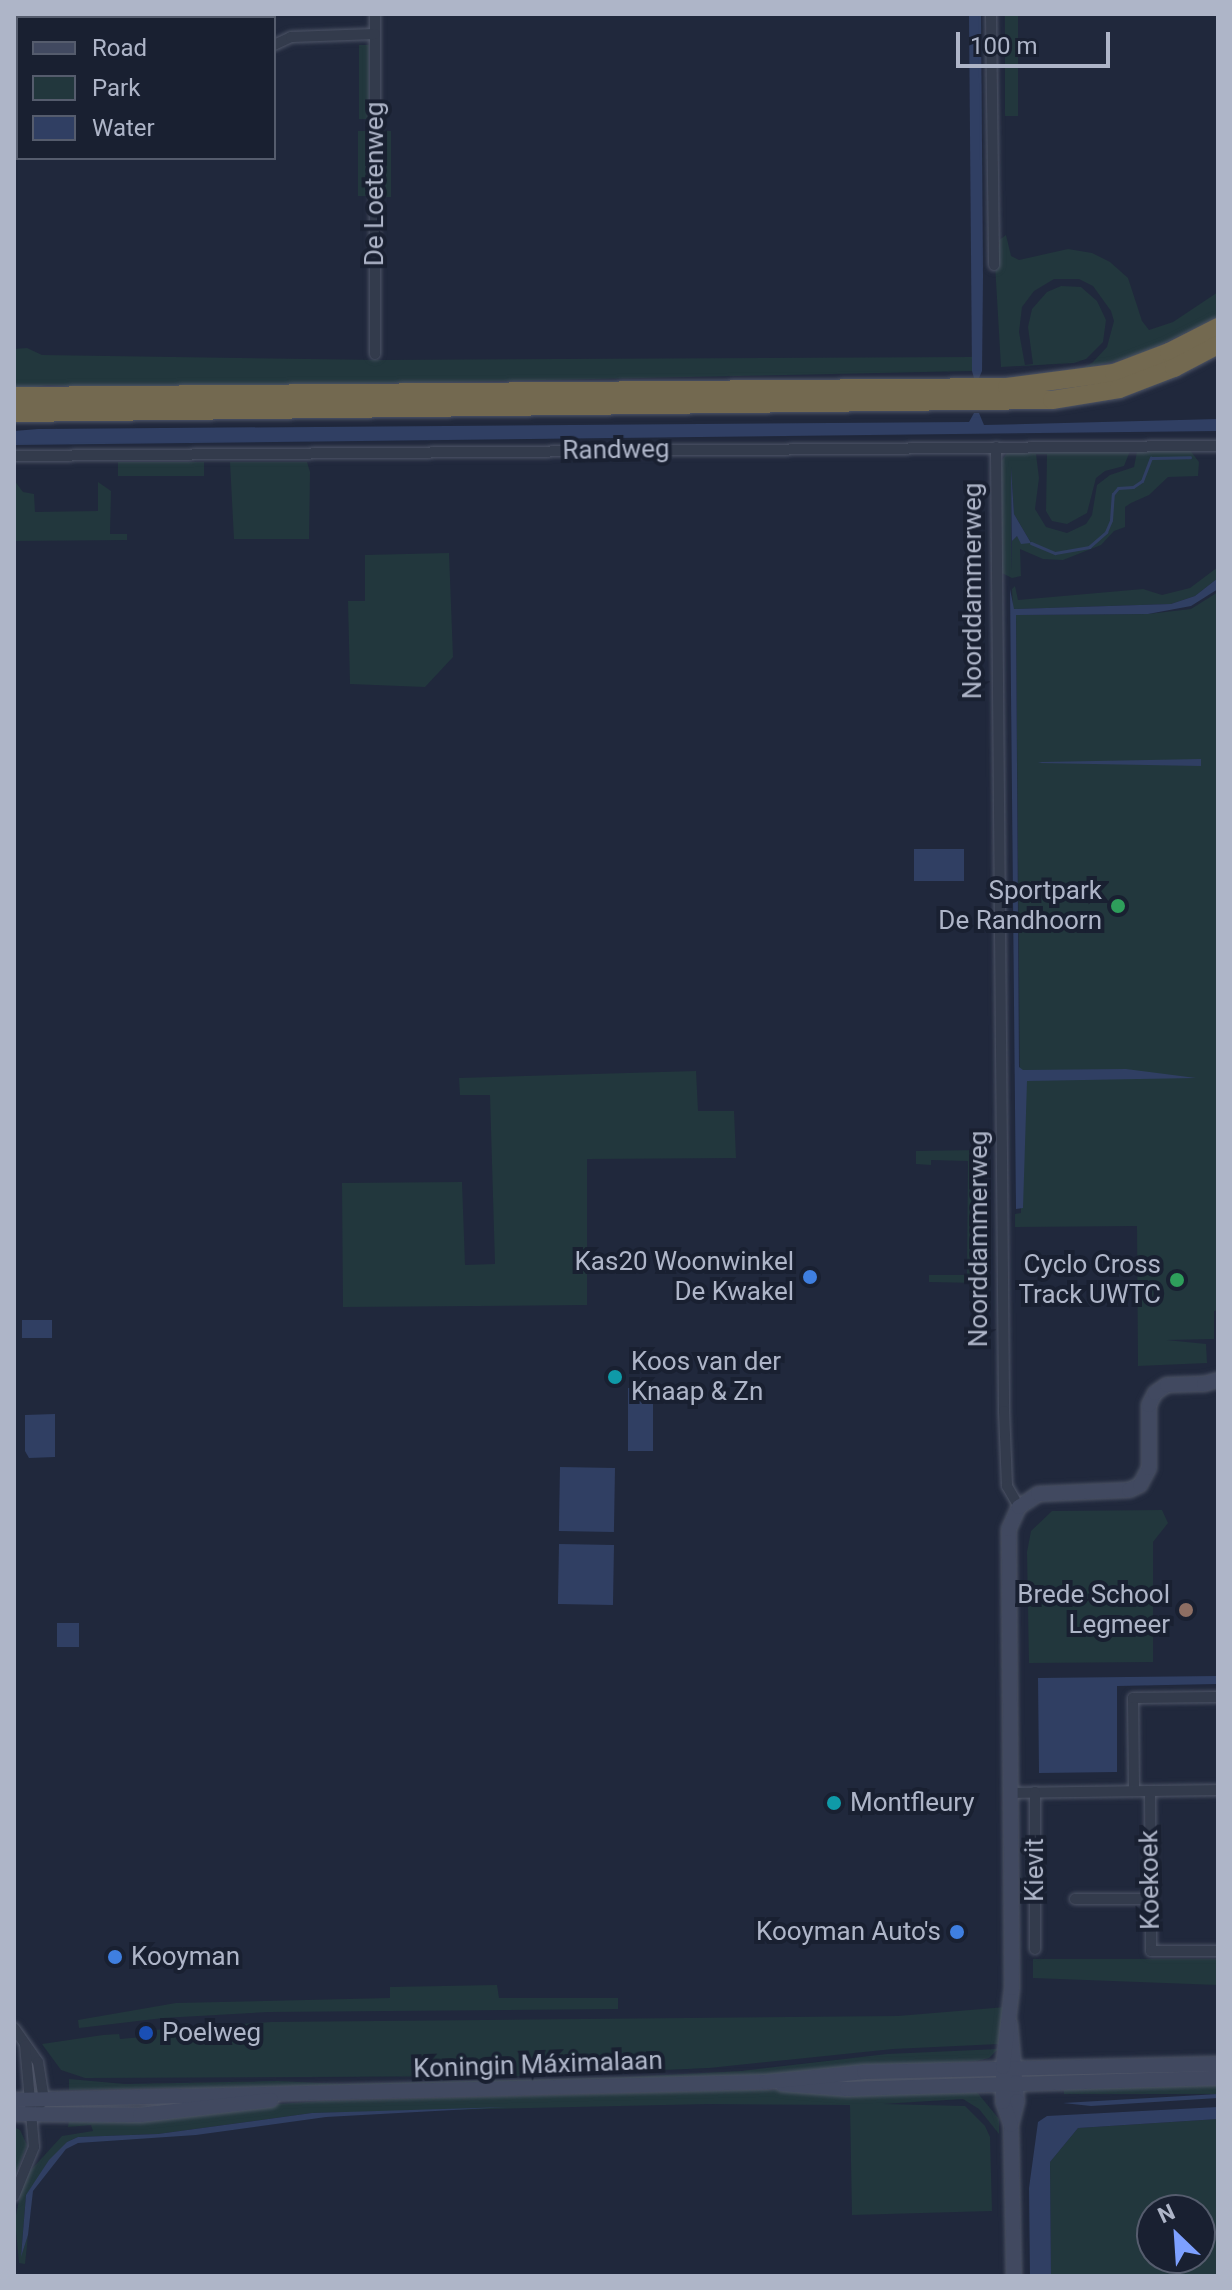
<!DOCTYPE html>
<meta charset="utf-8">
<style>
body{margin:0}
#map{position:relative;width:1232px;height:2290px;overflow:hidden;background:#20283c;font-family:Roboto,sans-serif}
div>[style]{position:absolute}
.green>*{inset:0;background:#22373d;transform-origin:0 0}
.water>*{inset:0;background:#303f63;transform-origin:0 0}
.stream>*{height:3px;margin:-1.5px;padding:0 1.5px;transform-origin:1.5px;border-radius:1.5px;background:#303f63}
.roads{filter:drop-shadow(0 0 2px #4e5567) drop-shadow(0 0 2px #4e5567)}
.street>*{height:10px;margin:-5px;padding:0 5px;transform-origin:5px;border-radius:5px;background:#333b4c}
.secondary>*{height:14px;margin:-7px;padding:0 7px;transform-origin:7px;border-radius:7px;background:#414960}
.highway>*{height:18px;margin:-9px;padding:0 9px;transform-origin:9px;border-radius:9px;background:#736950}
.dots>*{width:22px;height:22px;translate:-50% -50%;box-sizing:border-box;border:4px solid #192031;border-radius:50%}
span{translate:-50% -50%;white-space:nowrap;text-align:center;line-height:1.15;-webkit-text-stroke:8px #192031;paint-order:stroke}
.street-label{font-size:26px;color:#aeb5c8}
.poi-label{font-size:26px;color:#aeb5c8}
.right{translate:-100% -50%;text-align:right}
.left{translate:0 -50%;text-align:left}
.frame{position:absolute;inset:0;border:16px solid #aeb5c8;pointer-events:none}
.legend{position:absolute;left:16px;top:16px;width:260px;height:144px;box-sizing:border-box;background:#192031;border:2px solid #555c6d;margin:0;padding:10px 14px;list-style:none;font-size:24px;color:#aeb5c8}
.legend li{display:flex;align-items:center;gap:16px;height:40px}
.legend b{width:40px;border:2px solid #555c6d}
.north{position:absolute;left:1136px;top:2194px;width:80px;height:80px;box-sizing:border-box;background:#192031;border:2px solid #555c6d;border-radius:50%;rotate:335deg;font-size:22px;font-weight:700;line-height:32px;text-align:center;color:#aeb5c8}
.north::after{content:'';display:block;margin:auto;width:28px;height:36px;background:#7da0ff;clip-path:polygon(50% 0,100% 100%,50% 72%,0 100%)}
.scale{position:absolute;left:956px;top:32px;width:154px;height:36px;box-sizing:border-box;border:4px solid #aeb5c8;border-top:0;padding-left:10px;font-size:24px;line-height:28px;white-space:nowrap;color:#aeb5c8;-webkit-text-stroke:6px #192031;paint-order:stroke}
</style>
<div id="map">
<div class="green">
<i style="left:1005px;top:14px;width:13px;height:102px"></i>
<i style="left:359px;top:45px;width:10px;height:74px"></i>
<i style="left:358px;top:131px;width:9px;height:65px"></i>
<i style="left:380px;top:131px;width:11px;height:66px"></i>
<i style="clip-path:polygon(1006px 235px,1011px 256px,1019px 260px,1068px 249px,1092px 253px,1110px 262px,1128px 278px,1142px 321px,1149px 330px,1173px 322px,1218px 292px,1218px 317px,1140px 355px,1078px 370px,1092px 363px,1107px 347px,1114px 321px,1111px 311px,1093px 286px,1079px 279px,1054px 279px,1034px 291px,1022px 307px,1019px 332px,1025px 365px,1033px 364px,1028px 327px,1032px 309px,1047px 292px,1061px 286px,1081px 287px,1097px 301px,1106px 320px,1103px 342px,1086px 359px,1074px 363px,1001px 367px,995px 264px,998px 241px)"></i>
<i style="clip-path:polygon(27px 348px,42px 355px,380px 360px,972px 357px,972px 371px,119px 389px,48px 385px,14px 390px,14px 349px)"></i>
<i style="clip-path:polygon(evenodd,1189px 449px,1199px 462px,1198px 476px,1168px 477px,1149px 495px,1131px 503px,1125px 507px,1125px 527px,1114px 531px,1101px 545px,1063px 560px,1043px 559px,1020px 549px,1021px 576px,1012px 578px,1002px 573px,1000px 463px,1007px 453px,1130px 451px,1124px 466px,1105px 471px,1096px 478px,1087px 513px,1067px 524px,1052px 521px,1046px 511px,1047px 454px,1036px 454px,1039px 478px,1035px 509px,1046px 527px,1067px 533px,1086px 524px,1092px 515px,1097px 485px,1110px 475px,1134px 467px,1137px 452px,1189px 449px,1011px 467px,1014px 514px,1031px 543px,1017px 536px,1012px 541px,1011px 571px,1011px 467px)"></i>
<i style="left:118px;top:462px;width:86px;height:14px"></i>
<i style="clip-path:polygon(230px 462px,307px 462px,310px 472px,309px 539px,234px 539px)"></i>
<i style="clip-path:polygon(14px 480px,23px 492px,34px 494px,35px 512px,98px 511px,98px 482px,111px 491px,110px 534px,127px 534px,127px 540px,14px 541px)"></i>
<i style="clip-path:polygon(449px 553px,453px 657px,425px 687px,350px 684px,348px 601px,365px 601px,365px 555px)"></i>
<i style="clip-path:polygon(1218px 567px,1218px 578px,1195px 596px,1171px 604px,1013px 609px,1012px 589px,1015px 586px,1018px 600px,1143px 589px,1162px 595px,1190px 588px)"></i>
<i style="clip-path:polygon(1218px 592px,1218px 1310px,1214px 1311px,1214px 1339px,1166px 1340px,1206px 1344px,1207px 1363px,1138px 1366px,1137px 1226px,1015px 1227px,1015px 1214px,1021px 1213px,1016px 615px,1148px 614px,1191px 609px)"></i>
<i style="clip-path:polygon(696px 1071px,698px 1111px,734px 1111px,736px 1158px,587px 1159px,587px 1305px,343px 1307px,342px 1183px,462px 1182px,465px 1265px,495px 1264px,490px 1095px,460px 1095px,459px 1078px)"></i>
<i style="clip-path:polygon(978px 1150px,979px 1283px,929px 1282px,929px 1275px,967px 1275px,968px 1161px,931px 1160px,931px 1165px,916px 1164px,916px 1151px)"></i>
<i style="clip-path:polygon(1162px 1510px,1168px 1523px,1153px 1542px,1153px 1662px,1029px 1663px,1027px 1552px,1031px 1531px,1052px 1511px)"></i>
<i style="clip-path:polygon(1033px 1959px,1218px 1959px,1218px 1985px,1033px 1978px)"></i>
<i style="clip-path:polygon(497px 1985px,499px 1998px,618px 1998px,618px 2009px,269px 2012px,163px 2018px,79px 2028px,78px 2020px,176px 2003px,390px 1998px,390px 1987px)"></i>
<i style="clip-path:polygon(1006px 2007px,999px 2044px,893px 2049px,709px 2068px,533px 2076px,85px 2078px,61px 2070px,42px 2044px,103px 2035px,119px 2034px,120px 2039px,153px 2036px,153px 2030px,271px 2022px,898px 2016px)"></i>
<i style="clip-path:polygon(998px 2049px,989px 2058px,976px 2061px,734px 2077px,235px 2091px,175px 2088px,69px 2090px,69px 2079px,125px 2084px,278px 2081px,341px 2084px,629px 2077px,741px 2071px,887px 2054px)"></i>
<i style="left:1218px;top:2080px;width:14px;height:154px;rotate:90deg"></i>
<i style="clip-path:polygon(744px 2090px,976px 2091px,999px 2119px,999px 2134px,979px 2109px,963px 2099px,883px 2104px,965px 2106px,985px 2126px,990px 2137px,992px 2211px,852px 2215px,850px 2105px,709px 2104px,312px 2113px,158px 2134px,78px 2137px,67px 2142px,26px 2195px,21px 2256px,28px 2235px,25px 2264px,19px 2263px,15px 2220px,21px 2191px,30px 2171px,62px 2136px,93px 2131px,91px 2125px,68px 2127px,69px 2119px,321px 2101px)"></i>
<i style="clip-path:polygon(evenodd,1218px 2119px,1218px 2276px,1051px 2276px,1050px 2162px,1078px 2128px,1218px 2119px,1152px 2210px,1200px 2210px,1200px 2258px,1152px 2258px,1152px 2210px)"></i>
<i style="clip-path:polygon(14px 2127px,20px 2130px,27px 2145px,14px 2179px)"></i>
</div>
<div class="water">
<i style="clip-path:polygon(969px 14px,981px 14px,983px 276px,982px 371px,979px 378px,974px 378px,972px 371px)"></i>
<i style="clip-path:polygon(974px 413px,979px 413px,984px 425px,1218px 419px,1218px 431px,14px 445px,14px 431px,38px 429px,969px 422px)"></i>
<i style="clip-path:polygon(1011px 467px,1014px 514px,1031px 543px,1021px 544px,1017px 536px,1012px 541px,1012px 571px)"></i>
<i style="clip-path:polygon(1218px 578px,1218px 589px,1191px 606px,1148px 614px,1016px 615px,1019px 1067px,1023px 1070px,1126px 1069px,1196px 1078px,1027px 1081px,1023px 1208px,1016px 1209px,1010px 589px,1014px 609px,1171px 604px,1195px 596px)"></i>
<i style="clip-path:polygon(1201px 759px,1201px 766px,1038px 763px,1042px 762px)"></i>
<i style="left:964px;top:849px;width:32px;height:50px;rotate:90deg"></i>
<i style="left:52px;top:1320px;width:18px;height:30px;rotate:90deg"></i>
<i style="left:628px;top:1388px;width:25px;height:63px"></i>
<i style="clip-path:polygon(55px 1414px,55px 1457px,29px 1458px,25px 1451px,25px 1415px)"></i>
<i style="left:615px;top:1468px;width:64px;height:55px;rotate:91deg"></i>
<i style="left:614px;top:1545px;width:60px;height:55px;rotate:91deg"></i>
<i style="left:79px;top:1623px;width:24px;height:22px;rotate:90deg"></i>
<i style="clip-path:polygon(1218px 1676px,1218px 1684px,1117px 1686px,1117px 1772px,1039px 1773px,1038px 1678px)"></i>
<i style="clip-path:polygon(1218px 2094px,1218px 2098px,1091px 2106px,1063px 2103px)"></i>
<i style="clip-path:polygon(508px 2107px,326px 2117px,196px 2135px,78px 2143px,66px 2149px,33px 2191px,28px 2235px,21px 2257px,26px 2195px,49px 2160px,67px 2142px,78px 2137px,158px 2134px,312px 2113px)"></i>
<i style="clip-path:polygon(1218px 2107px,1218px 2119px,1078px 2128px,1050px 2162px,1051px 2276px,1030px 2276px,1029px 2188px,1038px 2122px,1047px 2116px)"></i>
</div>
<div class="stream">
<i style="left:1217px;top:457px;width:1px"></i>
<i style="left:1031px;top:543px;width:26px;rotate:23deg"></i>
<i style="left:1055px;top:553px;width:35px;rotate:-10deg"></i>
<i style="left:1089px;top:547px;width:23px;rotate:-41deg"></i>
<i style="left:1106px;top:532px;width:13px;rotate:-67deg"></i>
<i style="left:1111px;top:520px;width:26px;rotate:-86deg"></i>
<i style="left:1113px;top:494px;width:8px;rotate:-50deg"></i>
<i style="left:1118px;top:488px;width:15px;rotate:-4deg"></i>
<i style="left:1133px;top:487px;width:11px;rotate:-34deg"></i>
<i style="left:1142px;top:481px;width:25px;rotate:-69deg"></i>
<i style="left:1151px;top:458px;width:39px;rotate:-1deg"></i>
</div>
<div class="roads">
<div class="street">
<i style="left:375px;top:14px;width:340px;rotate:90deg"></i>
<i style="left:991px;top:14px;width:251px;rotate:89.3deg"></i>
<i style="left:274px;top:45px;width:19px;rotate:-25deg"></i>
<i style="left:291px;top:37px;width:84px;rotate:-2deg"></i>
<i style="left:14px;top:58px;width:5px;rotate:-37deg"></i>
<i style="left:996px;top:447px;width:964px;rotate:89.52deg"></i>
<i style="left:1004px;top:1411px;width:75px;rotate:87.7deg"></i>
<i style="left:1007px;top:1486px;width:24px;rotate:60deg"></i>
<i style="left:14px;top:456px;width:1204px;rotate:-0.48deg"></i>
<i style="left:1134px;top:1791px;width:93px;rotate:-90.6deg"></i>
<i style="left:1133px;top:1698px;width:85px;rotate:-0.7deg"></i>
<i style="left:1150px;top:1791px;width:160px;rotate:89.6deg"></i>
<i style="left:1151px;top:1951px;width:67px"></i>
<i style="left:1011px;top:1793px;width:207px;rotate:-0.8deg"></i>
<i style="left:1075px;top:1899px;width:75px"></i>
<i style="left:1035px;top:1949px;width:157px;rotate:-90deg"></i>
<i style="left:14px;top:2028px;width:42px;rotate:54.8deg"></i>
<i style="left:38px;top:2062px;width:38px;rotate:81deg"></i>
<i style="left:44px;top:2100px;width:6px;rotate:135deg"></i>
<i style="left:14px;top:2196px;width:53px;rotate:-67.8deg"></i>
<i style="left:34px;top:2147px;width:102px;rotate:-95deg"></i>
</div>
<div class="secondary">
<i style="left:1010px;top:2024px;width:77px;rotate:84.8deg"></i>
<i style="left:1017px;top:2101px;width:25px;rotate:104deg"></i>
<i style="left:1011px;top:2125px;width:151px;rotate:88.9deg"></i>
<i style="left:782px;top:2084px;width:65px;rotate:4.4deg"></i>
<i style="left:847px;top:2089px;width:371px;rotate:-1.7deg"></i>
<i style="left:14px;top:2100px;width:752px;rotate:-1.37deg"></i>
<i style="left:766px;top:2082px;width:99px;rotate:-5.8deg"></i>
<i style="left:864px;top:2072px;width:354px;rotate:-1.3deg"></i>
<i style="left:14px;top:2114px;width:126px;rotate:0.5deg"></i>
<i style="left:140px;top:2115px;width:132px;rotate:-6.5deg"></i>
<i style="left:1011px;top:2125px;width:24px;rotate:-109deg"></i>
<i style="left:1003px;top:2102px;width:35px;rotate:-90deg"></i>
<i style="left:1003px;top:2067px;width:80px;rotate:-83.5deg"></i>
<i style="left:1012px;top:1988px;width:459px;rotate:-90.4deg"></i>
<i style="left:1009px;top:1529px;width:24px;rotate:-66deg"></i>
<i style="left:1019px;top:1507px;width:23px;rotate:-34deg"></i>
<i style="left:1038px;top:1494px;width:91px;rotate:-2.5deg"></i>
<i style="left:1129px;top:1490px;width:12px;rotate:-24deg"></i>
<i style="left:1140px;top:1485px;width:19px;rotate:-62deg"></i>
<i style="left:1149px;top:1468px;width:63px;rotate:-90deg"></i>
<i style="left:1149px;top:1405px;width:13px;rotate:-63deg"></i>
<i style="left:1155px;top:1393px;width:14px;rotate:-34deg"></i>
<i style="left:1167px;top:1385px;width:37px;rotate:-2deg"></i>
<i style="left:1204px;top:1384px;width:15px;rotate:-16deg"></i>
</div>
<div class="highway">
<i style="left:14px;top:396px;width:993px;rotate:-0.52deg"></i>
<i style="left:1007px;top:387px;width:108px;rotate:-7.5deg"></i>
<i style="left:1114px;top:373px;width:59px;rotate:-20.9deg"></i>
<i style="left:1169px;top:352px;width:55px;rotate:-27deg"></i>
<i style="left:14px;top:413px;width:1038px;rotate:-0.72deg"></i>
<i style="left:1052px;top:400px;width:68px;rotate:-9.3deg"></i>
<i style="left:1119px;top:389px;width:59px;rotate:-20.9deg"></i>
<i style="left:1174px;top:368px;width:50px;rotate:-27.6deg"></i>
</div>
</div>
<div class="dots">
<i style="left:1118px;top:906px;background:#2e9e5b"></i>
<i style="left:810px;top:1277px;background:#3f7fe0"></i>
<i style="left:1177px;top:1280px;background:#2e9e5b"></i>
<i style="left:615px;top:1377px;background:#0f9aa8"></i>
<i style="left:1186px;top:1610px;background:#8d6e63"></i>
<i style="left:834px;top:1803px;background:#0f9aa8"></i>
<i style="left:957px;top:1932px;background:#3f7fe0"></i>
<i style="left:115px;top:1957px;background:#3f7fe0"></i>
<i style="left:146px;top:2033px;background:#1a4fb4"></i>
</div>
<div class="street-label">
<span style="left:375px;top:184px;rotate:-90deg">De Loetenweg</span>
<span style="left:616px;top:450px;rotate:-1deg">Randweg</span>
<span style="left:973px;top:591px;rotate:-90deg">Noorddammerweg</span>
<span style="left:979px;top:1239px;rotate:-90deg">Noorddammerweg</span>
<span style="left:1035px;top:1870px;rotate:-90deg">Kievit</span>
<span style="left:1150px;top:1880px;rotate:-91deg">Koekoek</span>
<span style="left:538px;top:2065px;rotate:-2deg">Koningin Máximalaan</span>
</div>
<div class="poi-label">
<span class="right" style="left:1102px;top:906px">Sportpark<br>De Randhoorn</span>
<span class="right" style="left:794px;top:1277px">Kas20 Woonwinkel<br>De Kwakel</span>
<span class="right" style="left:1161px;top:1280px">Cyclo Cross<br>Track UWTC</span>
<span class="left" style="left:631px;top:1377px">Koos van der<br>Knaap &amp; Zn</span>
<span class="right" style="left:1170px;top:1610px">Brede School<br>Legmeer</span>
<span class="left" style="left:850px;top:1803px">Montfleury</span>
<span class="right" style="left:941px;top:1932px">Kooyman Auto's</span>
<span class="left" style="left:131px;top:1957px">Kooyman</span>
<span class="left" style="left:162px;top:2033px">Poelweg</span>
</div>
<div class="frame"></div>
<ul class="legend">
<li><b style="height:10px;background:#414960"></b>Road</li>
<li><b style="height:22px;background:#22373d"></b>Park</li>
<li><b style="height:22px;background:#303f63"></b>Water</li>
</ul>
<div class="north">N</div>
<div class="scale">100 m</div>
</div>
